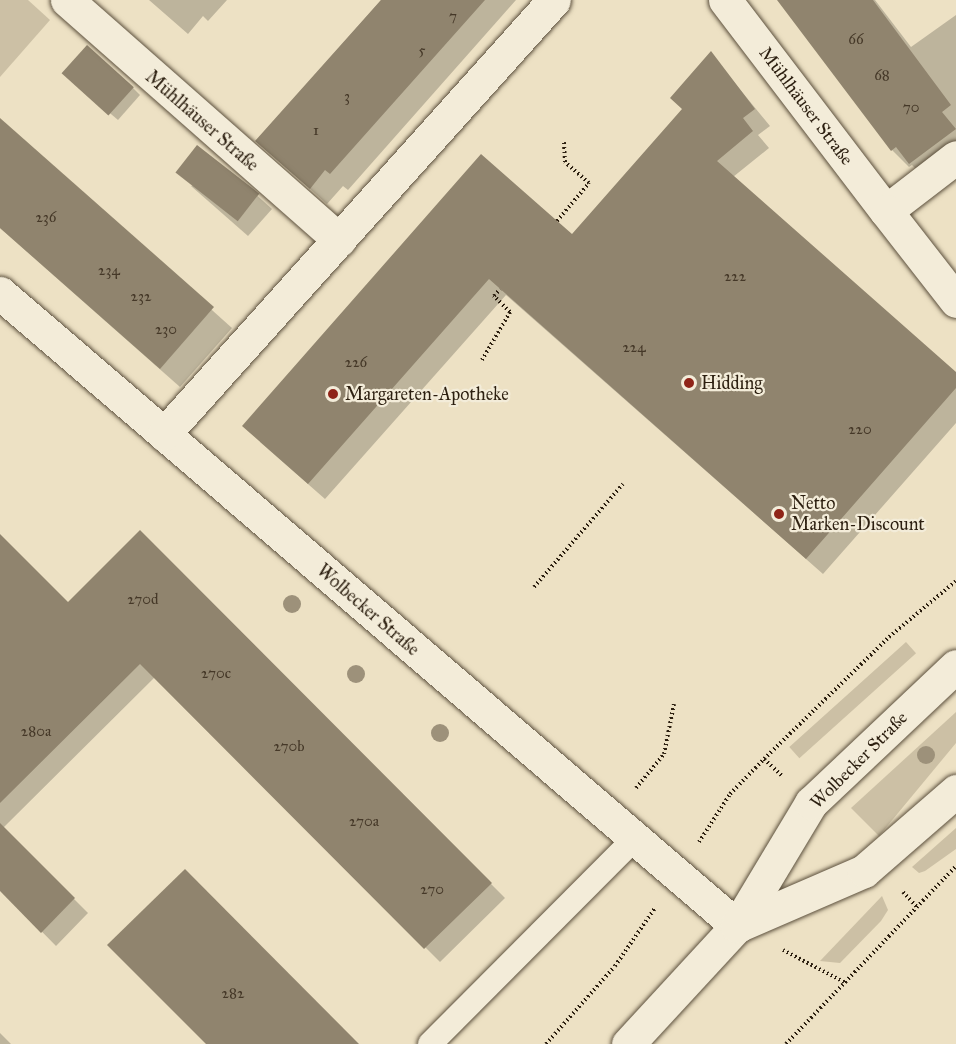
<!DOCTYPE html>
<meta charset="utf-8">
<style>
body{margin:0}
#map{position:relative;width:956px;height:1044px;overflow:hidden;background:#ede1c4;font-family:"IM FELL Great Primer",serif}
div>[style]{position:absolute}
.green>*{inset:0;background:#ccc0a5;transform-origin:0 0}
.shadow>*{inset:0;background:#0003}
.building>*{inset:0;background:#90846e;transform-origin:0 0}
.path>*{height:4px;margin-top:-2px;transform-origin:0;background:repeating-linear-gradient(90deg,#2c1f10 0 1.5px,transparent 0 4.5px)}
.roads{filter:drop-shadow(0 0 2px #5c503d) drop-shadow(0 0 2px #5c503d)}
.service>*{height:24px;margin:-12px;padding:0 12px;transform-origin:12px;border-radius:12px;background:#f3ecd9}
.minor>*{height:33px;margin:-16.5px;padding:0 16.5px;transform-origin:16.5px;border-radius:16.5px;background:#f3ecd9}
.secondary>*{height:33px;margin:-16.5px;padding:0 16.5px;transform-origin:16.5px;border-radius:16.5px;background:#f3ecd9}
.trees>*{width:18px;height:18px;margin:-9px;border-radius:50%;background:#9d917a}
.dots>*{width:16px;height:16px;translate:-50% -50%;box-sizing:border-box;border:3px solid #f3ecd9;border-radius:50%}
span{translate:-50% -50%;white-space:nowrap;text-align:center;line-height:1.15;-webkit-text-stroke:4.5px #f3ecd9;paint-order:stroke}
.number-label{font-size:15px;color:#453828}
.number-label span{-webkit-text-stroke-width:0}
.street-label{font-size:18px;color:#2c1f10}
.poi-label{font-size:18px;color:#2c1f10}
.left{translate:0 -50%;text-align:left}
</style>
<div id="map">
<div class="green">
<i style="clip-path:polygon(0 0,28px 0,50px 20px,0 77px)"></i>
<i style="left:906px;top:642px;width:15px;height:157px;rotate:48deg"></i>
<i style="clip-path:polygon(956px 712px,956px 743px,879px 836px,851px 808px)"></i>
<i style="clip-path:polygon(956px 828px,956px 849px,925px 871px,919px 873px,912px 867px)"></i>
<i style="clip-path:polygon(882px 896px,888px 910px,881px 921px,840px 963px,820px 961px)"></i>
</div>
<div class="shadow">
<i style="clip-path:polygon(149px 0,227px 0,208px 21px,203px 16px,188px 34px)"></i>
<i style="clip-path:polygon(381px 0,516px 0,348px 190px,343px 186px,327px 204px,257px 141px)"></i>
<i style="clip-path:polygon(779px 0,875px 0,911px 47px,956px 15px,956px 159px,928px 181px,912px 165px,909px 167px,892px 150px)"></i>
<i style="clip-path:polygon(711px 54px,770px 126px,758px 135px,769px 148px,733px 177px,956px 374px,956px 423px,823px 574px,506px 295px,325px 499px,260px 442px,481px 156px,572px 236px,684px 109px)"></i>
<i style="clip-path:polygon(71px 80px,133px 88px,140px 95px,118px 120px)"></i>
<i style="clip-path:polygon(0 120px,232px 328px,180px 387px,0 228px)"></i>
<i style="clip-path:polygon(230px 171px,272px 209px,248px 236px,191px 186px)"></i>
<i style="clip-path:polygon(140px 532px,505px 898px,440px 962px,155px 677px,3px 828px,88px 913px,56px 946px,0 889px,0 537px,68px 604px)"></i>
<i style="clip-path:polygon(0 1033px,11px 1044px,0 1044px)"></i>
</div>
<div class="building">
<i style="clip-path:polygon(381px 0,485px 0,330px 174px,325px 170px,310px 189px,255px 141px)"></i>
<i style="clip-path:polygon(777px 0,873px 0,951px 105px,942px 112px,956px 129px,909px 164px,896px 147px,891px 151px)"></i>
<i style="left:87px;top:45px;width:63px;height:38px;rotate:42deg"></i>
<i style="clip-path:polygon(711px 51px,755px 109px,743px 118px,753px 131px,717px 161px,956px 372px,956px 388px,806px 559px,489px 279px,308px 484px,242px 426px,481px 154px,572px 234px,682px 109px,670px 98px)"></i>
<i style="clip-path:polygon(0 118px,214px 307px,160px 369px,0 228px)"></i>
<i style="left:197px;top:145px;width:79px;height:35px;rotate:38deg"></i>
<i style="clip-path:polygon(140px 530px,492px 883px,424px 949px,140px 664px,0 803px,0 534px,68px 602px)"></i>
<i style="clip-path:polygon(0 823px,75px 898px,41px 933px,0 891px)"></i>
<i style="clip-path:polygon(185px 869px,359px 1044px,206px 1044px,107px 945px)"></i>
</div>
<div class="path">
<i style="left:557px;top:221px;width:50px;rotate:-49.9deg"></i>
<i style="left:589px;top:183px;width:32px;rotate:-139deg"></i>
<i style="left:565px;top:162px;width:20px;rotate:-93deg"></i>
<i style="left:482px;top:360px;width:56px;rotate:-59.7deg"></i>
<i style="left:510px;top:312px;width:23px;rotate:-135deg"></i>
<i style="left:494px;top:296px;width:9px;rotate:-49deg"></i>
<i style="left:534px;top:587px;width:136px;rotate:-49.2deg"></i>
<i style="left:764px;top:759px;width:26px;rotate:43deg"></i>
<i style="left:636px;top:788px;width:44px;rotate:-50.5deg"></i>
<i style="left:664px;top:754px;width:51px;rotate:-78.7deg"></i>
<i style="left:699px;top:842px;width:57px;rotate:-57.1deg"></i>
<i style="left:730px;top:794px;width:49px;rotate:-45.8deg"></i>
<i style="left:764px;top:759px;width:175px;rotate:-44.3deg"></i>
<i style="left:889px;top:637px;width:87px;rotate:-39.9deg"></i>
<i style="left:903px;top:892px;width:21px;rotate:47deg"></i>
<i style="left:783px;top:950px;width:69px;rotate:27.7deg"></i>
<i style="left:546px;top:1044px;width:104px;rotate:-48.5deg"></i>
<i style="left:615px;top:966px;width:70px;rotate:-55.4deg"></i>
<i style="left:786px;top:1044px;width:246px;rotate:-46.3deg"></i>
</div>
<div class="roads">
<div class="service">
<i style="left:430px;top:1044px;width:289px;rotate:-45.1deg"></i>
</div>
<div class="minor">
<i style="left:67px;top:0;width:363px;rotate:41.4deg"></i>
<i style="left:725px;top:0;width:265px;rotate:52.7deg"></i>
<i style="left:886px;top:211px;width:88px;rotate:-37.6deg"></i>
<i style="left:886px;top:211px;width:114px;rotate:52.1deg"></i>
<i style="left:0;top:293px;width:972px;rotate:40.66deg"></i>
<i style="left:164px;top:434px;width:583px;rotate:-48.06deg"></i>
</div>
<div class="secondary">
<i style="left:737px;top:926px;width:138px;rotate:-23.4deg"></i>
<i style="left:864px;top:871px;width:122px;rotate:-41deg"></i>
<i style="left:628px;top:1044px;width:161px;rotate:-47.3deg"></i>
<i style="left:737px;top:926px;width:144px;rotate:-59deg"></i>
<i style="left:811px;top:803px;width:199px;rotate:-43.4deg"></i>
</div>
</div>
<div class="trees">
<i style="left:292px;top:604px"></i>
<i style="left:356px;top:674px"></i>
<i style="left:440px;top:733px"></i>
<i style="left:926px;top:755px"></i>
</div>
<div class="dots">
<i style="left:689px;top:383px;background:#8f2418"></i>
<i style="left:333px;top:394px;background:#8f2418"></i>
<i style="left:779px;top:514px;background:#8f2418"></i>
</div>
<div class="number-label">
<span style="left:453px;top:17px">7</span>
<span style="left:856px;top:40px">66</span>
<span style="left:422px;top:51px">5</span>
<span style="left:882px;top:76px">68</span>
<span style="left:347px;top:97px">3</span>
<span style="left:911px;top:108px">70</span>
<span style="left:316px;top:131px">1</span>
<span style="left:46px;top:218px">236</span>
<span style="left:109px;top:271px">234</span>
<span style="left:735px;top:277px">222</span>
<span style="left:141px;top:297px">232</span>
<span style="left:166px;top:330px">230</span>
<span style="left:634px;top:348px">224</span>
<span style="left:356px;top:363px">226</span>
<span style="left:860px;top:430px">220</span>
<span style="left:143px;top:600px">270d</span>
<span style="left:216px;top:674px">270c</span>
<span style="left:36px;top:732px">280a</span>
<span style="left:289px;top:747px">270b</span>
<span style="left:364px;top:822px">270a</span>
<span style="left:432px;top:890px">270</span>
<span style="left:233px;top:994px">282</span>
</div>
<div class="street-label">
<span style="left:806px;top:106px;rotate:53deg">Mühlhäuser Straße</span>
<span style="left:202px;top:121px;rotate:41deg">Mühlhäuser Straße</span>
<span style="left:368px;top:610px;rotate:41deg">Wolbecker Straße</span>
<span style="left:859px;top:760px;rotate:-45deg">Wolbecker Straße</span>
</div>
<div class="poi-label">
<span class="left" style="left:701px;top:383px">Hidding</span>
<span class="left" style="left:345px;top:394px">Margareten-Apotheke</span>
<span class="left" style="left:791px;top:514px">Netto<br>Marken-Discount</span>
</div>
</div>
